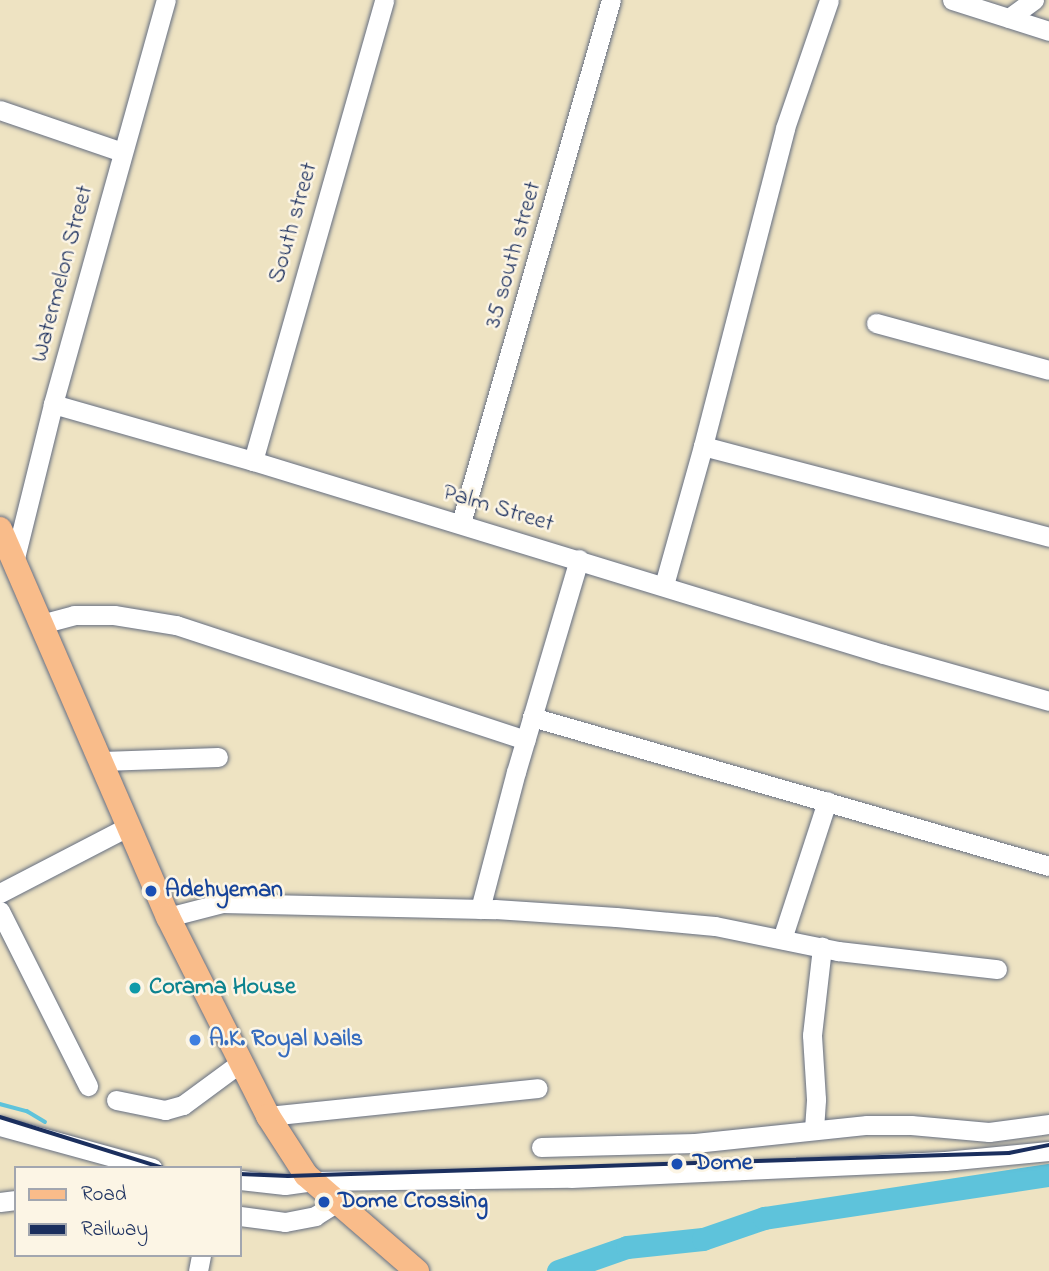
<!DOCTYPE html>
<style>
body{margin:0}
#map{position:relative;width:1049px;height:1271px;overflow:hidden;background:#eee3c2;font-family:"Indie Flower",sans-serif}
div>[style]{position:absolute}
.stream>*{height:3.5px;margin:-1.75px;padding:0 1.75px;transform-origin:1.75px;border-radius:1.75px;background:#5ec3db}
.river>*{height:23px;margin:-11.5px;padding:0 11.5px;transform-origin:11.5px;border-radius:11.5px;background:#5ec3db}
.roads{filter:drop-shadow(0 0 2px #656e81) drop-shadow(0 0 2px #656e81)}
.minor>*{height:19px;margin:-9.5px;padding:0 9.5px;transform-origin:9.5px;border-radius:9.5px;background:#fff}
.major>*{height:24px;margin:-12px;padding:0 12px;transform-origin:12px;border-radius:12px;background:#f9bc8a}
.rail>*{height:3.5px;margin:-1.75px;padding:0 1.75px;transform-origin:1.75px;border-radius:1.75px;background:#1b2f5e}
.dots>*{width:19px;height:19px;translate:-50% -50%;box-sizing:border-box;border:4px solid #fcf5e5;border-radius:50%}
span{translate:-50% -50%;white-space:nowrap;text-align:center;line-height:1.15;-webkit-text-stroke:5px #fcf5e5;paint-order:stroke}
.street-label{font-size:24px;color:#1b2f5e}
.transit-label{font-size:24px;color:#164399;font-weight:700}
.left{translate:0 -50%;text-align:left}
.culture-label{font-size:24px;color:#0d838f;font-weight:700}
.shop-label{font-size:24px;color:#366cbe;font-weight:700}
.legend{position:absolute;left:14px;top:1166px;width:228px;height:91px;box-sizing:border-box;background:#fcf5e5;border:2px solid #a2a6af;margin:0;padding:9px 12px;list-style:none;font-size:21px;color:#1b2f5e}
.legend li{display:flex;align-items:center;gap:14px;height:35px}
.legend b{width:35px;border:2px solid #a2a6af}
</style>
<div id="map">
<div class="stream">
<i style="left:0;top:1104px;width:28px;rotate:15deg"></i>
<i style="left:27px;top:1111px;width:21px;rotate:31deg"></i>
</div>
<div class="river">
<i style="left:558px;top:1271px;width:73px;rotate:-19.2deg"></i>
<i style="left:627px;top:1247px;width:76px;rotate:-6deg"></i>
<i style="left:703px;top:1239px;width:65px;rotate:-19deg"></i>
<i style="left:764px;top:1218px;width:288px;rotate:-8.6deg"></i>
</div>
<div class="roads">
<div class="minor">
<i style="left:952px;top:0;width:102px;rotate:17.7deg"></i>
<i style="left:1009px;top:18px;width:31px;rotate:-36deg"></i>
<i style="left:0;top:110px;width:129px;rotate:19deg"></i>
<i style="left:876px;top:323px;width:179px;rotate:15.2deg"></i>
<i style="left:53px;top:404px;width:208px;rotate:15.9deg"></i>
<i style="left:253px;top:461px;width:659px;rotate:17.03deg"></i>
<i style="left:883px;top:654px;width:173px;rotate:15.8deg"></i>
<i style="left:703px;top:446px;width:358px;rotate:14.7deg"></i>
<i style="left:253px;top:461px;width:479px;rotate:-74.1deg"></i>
<i style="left:461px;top:523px;width:544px;rotate:-74deg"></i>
<i style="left:14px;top:562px;width:163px;rotate:-76.1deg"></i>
<i style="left:53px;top:404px;width:420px;rotate:-74.4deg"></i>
<i style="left:664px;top:585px;width:144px;rotate:-74.3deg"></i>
<i style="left:703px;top:446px;width:328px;rotate:-75.5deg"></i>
<i style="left:785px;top:128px;width:135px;rotate:-71deg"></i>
<i style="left:41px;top:624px;width:34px;rotate:-15deg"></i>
<i style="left:74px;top:615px;width:40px"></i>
<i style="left:114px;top:615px;width:63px;rotate:9.2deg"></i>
<i style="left:176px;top:625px;width:368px;rotate:18.2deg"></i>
<i style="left:532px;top:717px;width:538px;rotate:16.08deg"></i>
<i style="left:102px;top:761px;width:116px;rotate:-2deg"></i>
<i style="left:0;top:893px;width:145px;rotate:-27.4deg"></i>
<i style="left:480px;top:909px;width:142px;rotate:-75.3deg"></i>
<i style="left:516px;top:772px;width:222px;rotate:-73.5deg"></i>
<i style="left:0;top:911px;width:196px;rotate:63.3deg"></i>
<i style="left:168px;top:917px;width:56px;rotate:-14.5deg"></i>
<i style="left:222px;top:903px;width:273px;rotate:1.3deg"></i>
<i style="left:495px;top:909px;width:121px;rotate:3.8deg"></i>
<i style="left:616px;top:917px;width:99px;rotate:5.2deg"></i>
<i style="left:715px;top:926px;width:126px;rotate:11.5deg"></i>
<i style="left:838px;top:951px;width:160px;rotate:6.5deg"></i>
<i style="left:782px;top:939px;width:145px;rotate:-71.9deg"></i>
<i style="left:116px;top:1100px;width:50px;rotate:11.5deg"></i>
<i style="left:165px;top:1110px;width:19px;rotate:-16deg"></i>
<i style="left:183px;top:1105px;width:71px;rotate:-36.4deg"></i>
<i style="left:268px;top:1116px;width:271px;rotate:-5.9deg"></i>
<i style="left:0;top:1126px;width:158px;rotate:15.4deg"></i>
<i style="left:814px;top:1129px;width:30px;rotate:-86deg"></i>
<i style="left:816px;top:1099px;width:64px;rotate:-93.6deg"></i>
<i style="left:812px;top:1035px;width:89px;rotate:-83.5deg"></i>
<i style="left:541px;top:1147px;width:154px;rotate:-1.5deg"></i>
<i style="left:695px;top:1143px;width:173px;rotate:-6deg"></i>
<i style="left:867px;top:1125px;width:44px"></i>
<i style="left:911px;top:1125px;width:78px;rotate:5.1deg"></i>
<i style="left:989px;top:1132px;width:61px;rotate:-7.6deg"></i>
<i style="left:240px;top:1180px;width:45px;rotate:6.3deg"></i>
<i style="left:285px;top:1185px;width:27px;rotate:-8deg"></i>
<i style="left:312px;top:1181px;width:259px;rotate:-0.7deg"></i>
<i style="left:571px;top:1178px;width:374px;rotate:-2.6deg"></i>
<i style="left:945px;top:1161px;width:104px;rotate:-5.5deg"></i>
<i style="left:0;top:1202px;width:16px;rotate:-7deg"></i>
<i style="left:240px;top:1216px;width:45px;rotate:7.6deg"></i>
<i style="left:285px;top:1222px;width:31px;rotate:-11deg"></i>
<i style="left:315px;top:1216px;width:25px;rotate:-32deg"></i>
<i style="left:198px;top:1271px;width:16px;rotate:-79deg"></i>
</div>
<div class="major">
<i style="left:0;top:529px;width:423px;rotate:66.6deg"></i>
<i style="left:168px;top:917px;width:223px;rotate:63.3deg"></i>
<i style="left:268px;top:1116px;width:70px;rotate:57.2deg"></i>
<i style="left:306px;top:1175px;width:147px;rotate:40.9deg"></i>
</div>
</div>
<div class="rail">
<i style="left:0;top:1117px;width:172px;rotate:17.3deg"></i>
<i style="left:240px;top:1174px;width:48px;rotate:2.4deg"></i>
<i style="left:288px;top:1176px;width:721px;rotate:-1.83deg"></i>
<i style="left:1009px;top:1153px;width:41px;rotate:-11.3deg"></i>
</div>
<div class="dots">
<i style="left:151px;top:891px;background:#1a4fb4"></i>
<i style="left:135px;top:988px;background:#0f9aa8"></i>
<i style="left:195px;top:1040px;background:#3f7fe0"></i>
<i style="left:677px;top:1164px;background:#1a4fb4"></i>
<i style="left:324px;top:1202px;background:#1a4fb4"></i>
</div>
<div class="street-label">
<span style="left:294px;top:223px;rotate:-74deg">South street</span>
<span style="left:514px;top:255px;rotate:-74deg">35 south street</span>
<span style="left:63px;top:274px;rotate:-75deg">Watermelon Street</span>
<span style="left:498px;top:509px;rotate:17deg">Palm Street</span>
</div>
<div class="transit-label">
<span class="left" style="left:165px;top:891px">Adehyeman</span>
<span class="left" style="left:693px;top:1164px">Dome</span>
<span class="left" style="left:338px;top:1202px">Dome Crossing</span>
</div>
<div class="culture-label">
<span class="left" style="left:149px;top:988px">Corama House</span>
</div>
<div class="shop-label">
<span class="left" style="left:209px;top:1040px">A.K. Royal Nails</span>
</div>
<ul class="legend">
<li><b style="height:9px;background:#f9bc8a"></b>Road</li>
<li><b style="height:9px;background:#1b2f5e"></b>Railway</li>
</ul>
</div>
